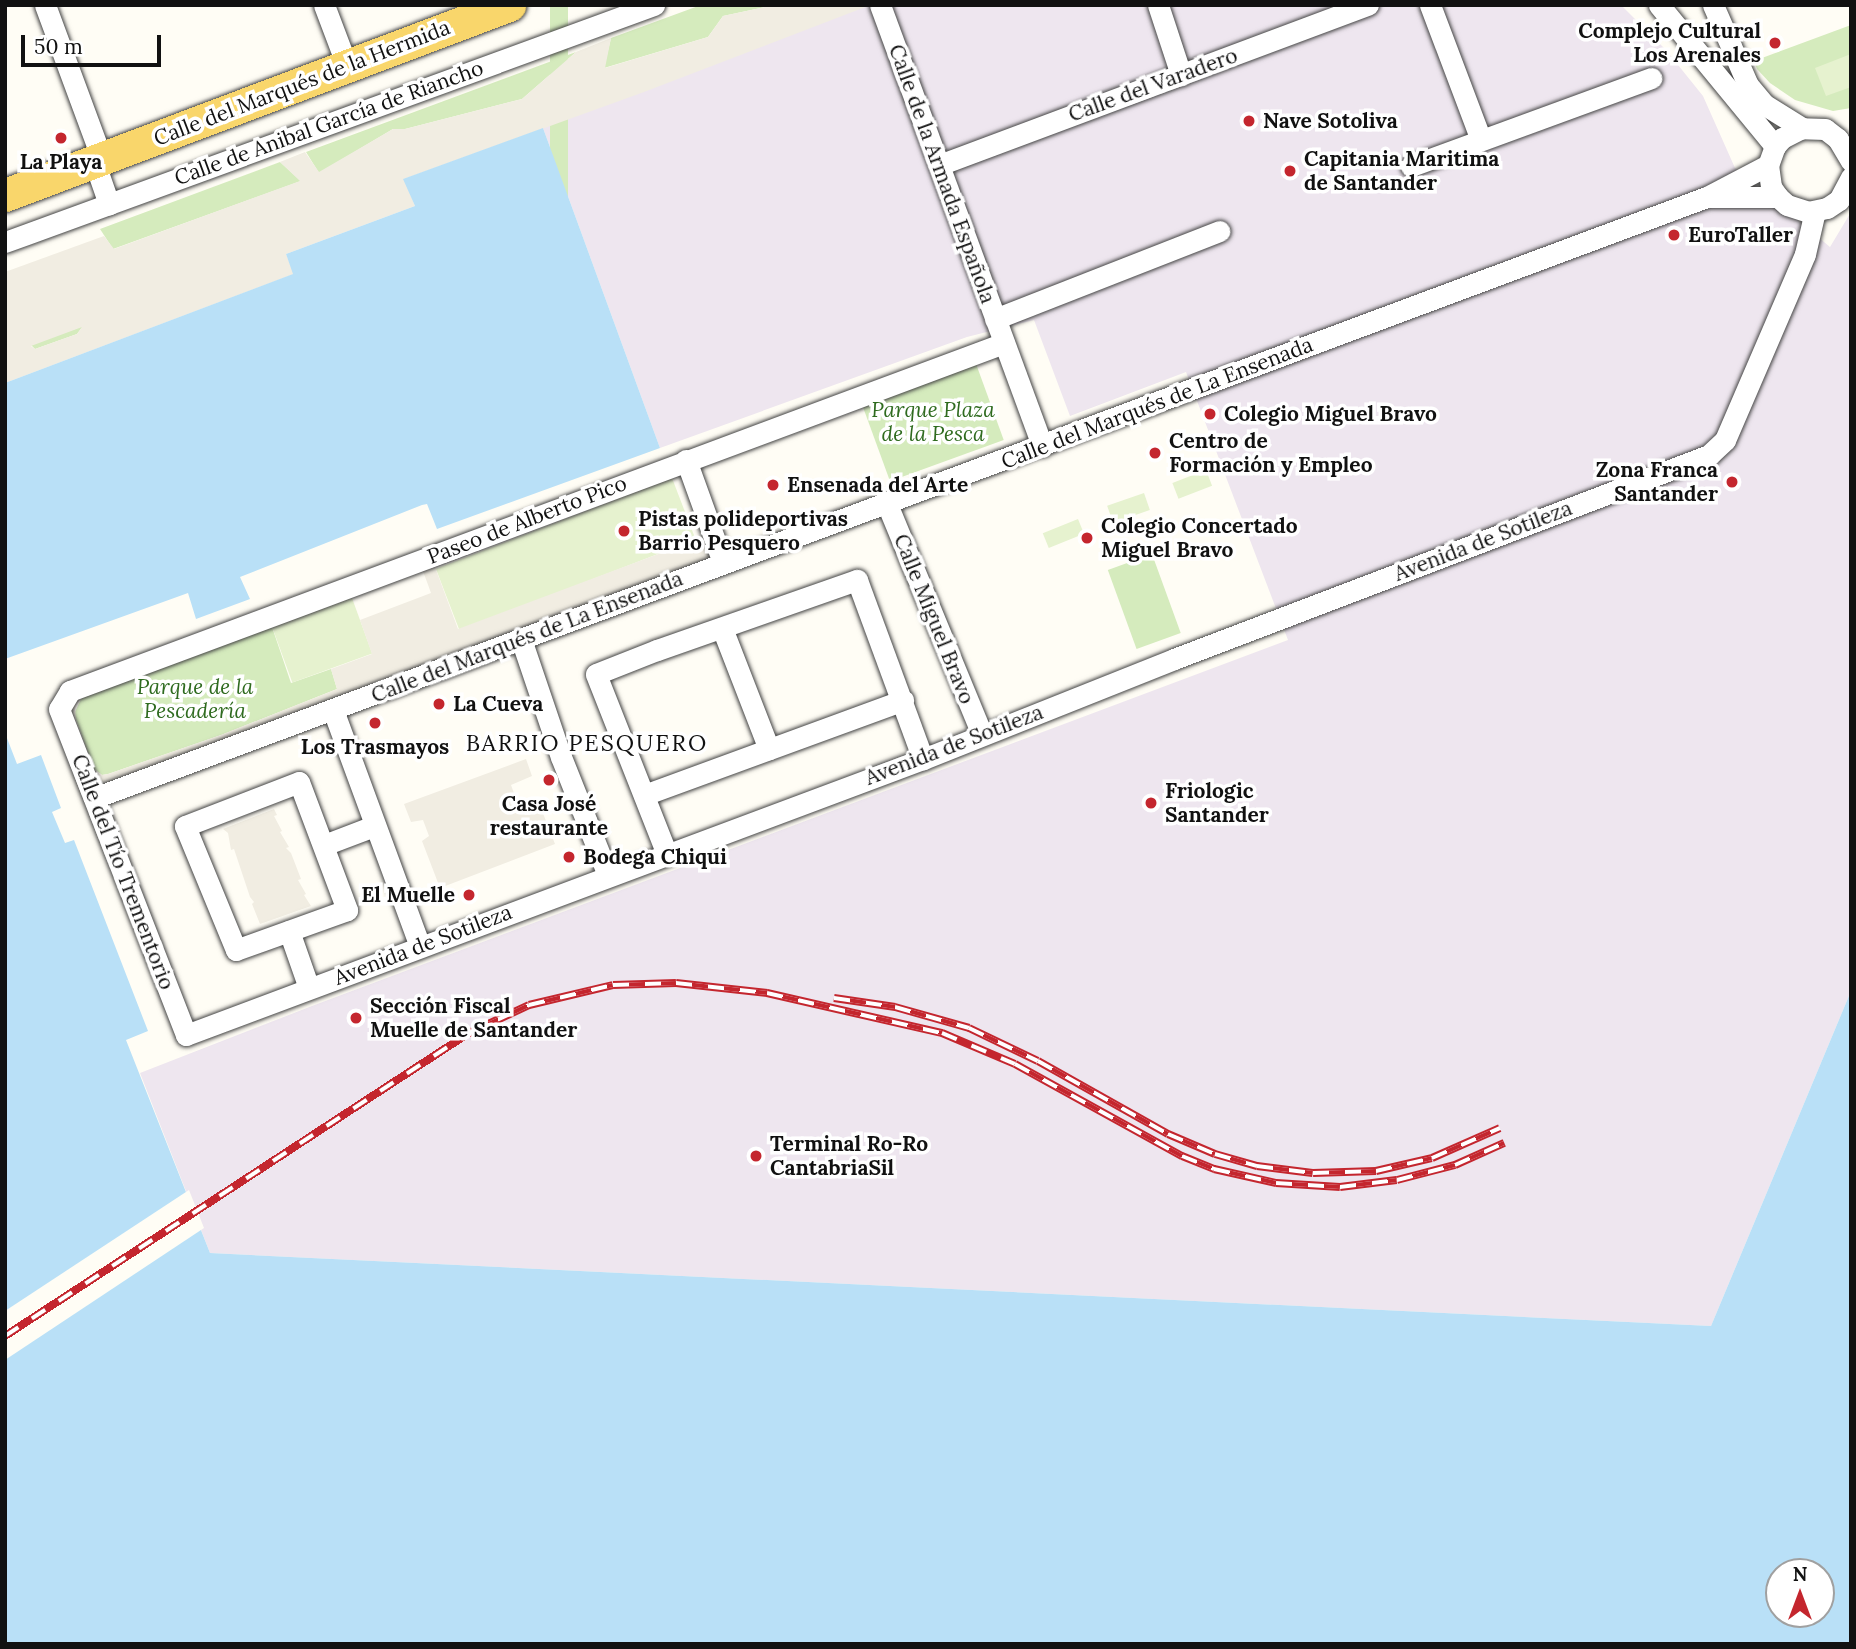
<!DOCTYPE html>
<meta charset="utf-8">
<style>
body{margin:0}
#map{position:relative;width:1856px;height:1649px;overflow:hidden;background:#fffdf5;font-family:Lora,serif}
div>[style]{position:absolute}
.industrial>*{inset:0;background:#eee6ef}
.green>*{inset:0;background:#d5ebbd;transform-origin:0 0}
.pitch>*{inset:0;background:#e6f2cf;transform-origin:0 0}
.plaza>*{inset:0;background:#f1ede2}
.water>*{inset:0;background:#b9e0f7}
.pier>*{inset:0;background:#fffdf5}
.roads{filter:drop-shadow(0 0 2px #444) drop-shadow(0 0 2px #444)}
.street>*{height:21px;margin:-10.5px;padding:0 10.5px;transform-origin:10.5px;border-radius:10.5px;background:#fff}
.primary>*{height:33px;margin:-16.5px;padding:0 16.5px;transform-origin:16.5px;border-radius:16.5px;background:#f9d66b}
.rail>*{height:8px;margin-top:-4px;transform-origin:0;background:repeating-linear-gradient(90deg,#fff 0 16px,#c4262e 0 32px);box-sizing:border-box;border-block:2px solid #c4262e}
.dots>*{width:19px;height:19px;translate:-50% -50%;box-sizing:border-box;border:4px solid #fff;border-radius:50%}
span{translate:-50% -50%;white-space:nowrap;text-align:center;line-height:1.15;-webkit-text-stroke:7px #fff;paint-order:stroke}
.poi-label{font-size:21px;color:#111;font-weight:700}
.right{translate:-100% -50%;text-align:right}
.left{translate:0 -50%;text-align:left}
.street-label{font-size:21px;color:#111}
.park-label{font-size:21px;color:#2f6b1f;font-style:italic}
.neighbourhood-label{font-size:23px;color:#111;letter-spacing:2px}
.frame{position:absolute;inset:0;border:7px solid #111;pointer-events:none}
.north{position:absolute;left:1765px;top:1558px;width:70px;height:70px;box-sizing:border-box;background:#fff;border:2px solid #a0a0a0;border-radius:50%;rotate:0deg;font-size:19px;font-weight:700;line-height:28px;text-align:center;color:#111}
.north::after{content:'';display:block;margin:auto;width:24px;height:32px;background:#c4262e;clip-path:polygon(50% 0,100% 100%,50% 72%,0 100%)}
.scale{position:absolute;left:21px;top:35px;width:140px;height:32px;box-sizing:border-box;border:4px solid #111;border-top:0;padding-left:9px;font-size:21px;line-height:24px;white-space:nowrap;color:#111;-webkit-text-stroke:5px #fff;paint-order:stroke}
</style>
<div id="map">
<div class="industrial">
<i style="clip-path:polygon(868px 5px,1621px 5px,1666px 50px,1703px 96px,1735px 168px,1830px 247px,1851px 212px,1851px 991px,1711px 1326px,210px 1253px,140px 1073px,312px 1006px,1288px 640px,1186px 372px,1070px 416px,1034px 320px,967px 337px,660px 448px,543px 128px)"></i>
</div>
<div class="green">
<i style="left:550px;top:5px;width:18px;height:379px"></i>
<i style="clip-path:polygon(701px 5px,774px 5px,723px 16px,708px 37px,604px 68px,611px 38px)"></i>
<i style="clip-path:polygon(1851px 25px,1851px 108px,1833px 111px,1795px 100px,1770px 83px,1757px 69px,1754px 61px)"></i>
<i style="clip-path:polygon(576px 52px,522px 99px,405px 129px,393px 129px,319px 173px,306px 152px)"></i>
<i style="clip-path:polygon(280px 162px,301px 181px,113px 249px,100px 229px)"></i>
<i style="clip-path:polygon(83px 326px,77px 334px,35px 349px,31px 345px)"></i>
<i style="left:975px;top:361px;width:84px;height:121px;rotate:70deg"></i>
<i style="left:1152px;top:554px;width:84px;height:47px;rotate:70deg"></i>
<i style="clip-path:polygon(264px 627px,272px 627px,291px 683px,331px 669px,337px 689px,221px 735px,108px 774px,102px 775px,94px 769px,74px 714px,82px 697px)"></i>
</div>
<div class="pitch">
<i style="clip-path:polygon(1851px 54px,1851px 87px,1826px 96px,1815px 68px)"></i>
<i style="left:1206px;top:470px;width:17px;height:36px;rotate:69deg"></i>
<i style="left:672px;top:478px;width:66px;height:253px;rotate:69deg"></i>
<i style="left:1144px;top:493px;width:18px;height:39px;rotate:71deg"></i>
<i style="left:1078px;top:519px;width:16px;height:38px;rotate:68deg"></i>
<i style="left:352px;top:598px;width:59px;height:85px;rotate:70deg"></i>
</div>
<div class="plaza">
<i style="clip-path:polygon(evenodd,774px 5px,868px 6px,644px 92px,404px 179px,415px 206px,286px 254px,294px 274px,5px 383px,5px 272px,104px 236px,114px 249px,300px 181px,280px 162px,305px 152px,319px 172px,393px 129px,405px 129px,522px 99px,576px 52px,611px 38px,605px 68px,708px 37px,723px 16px,774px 5px,82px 327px,77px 334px,35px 349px,31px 346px,82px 327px)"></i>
<i style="clip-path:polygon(709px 535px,716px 558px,113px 785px,95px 780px,69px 720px,70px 700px,269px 620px,272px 627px,264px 627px,82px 697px,75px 707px,76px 722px,94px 769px,102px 775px,108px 774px,221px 735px,337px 689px,331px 669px,372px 654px,360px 620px,431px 593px,423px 571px,435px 567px,458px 629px)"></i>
<i style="clip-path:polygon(526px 759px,532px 776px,511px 785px,518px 804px,537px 798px,555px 844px,440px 888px,422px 841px,429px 836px,423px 820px,411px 822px,404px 804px)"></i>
<i style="clip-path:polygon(274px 809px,277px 815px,274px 816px,282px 831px,280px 832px,289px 847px,286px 848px,291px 853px,301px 879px,298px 880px,306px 894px,304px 895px,311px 906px,260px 924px,252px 904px,254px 902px,250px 897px,234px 849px,231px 850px,228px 833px,223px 829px)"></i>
</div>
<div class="water">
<i style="clip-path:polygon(543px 128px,660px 448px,437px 529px,427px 504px,422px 505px,240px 577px,250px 599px,196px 619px,188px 593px,5px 659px,5px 383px,293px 274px,286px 254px,415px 206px,403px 179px)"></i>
<i style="clip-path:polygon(evenodd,5px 733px,17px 764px,41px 755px,61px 808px,52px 812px,65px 843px,74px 840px,148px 1031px,126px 1040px,210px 1253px,1711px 1326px,1851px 991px,1851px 1644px,5px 1644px,5px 733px,1779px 1572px,1821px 1572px,1821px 1614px,1779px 1614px,1779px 1572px)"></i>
</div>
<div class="pier">
<i style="clip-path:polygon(189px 1190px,204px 1228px,5px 1360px,5px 1311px)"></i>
</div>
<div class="roads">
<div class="street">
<i style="left:45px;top:5px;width:164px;rotate:69.7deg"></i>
<i style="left:324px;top:5px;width:65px;rotate:69.3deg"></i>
<i style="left:880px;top:5px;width:470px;rotate:69.8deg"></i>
<i style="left:1158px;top:5px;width:74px;rotate:71.8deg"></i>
<i style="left:1430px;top:5px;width:144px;rotate:69.3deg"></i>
<i style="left:1659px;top:5px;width:183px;rotate:50.6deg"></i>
<i style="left:1713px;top:5px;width:87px;rotate:66.4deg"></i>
<i style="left:1748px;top:85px;width:26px;rotate:50deg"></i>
<i style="left:1765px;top:105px;width:44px;rotate:31.9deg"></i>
<i style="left:94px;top:161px;width:46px;rotate:70.8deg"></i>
<i style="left:1851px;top:161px;width:26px;rotate:-121deg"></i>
<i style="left:1838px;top:139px;width:16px;rotate:-142deg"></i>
<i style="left:1825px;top:129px;width:23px;rotate:-178deg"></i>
<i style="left:1802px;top:128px;width:22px;rotate:153deg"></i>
<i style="left:1782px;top:138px;width:11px;rotate:131deg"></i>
<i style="left:1775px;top:146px;width:20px;rotate:110deg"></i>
<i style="left:1768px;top:165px;width:22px;rotate:82deg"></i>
<i style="left:1771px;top:187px;width:12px;rotate:55deg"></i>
<i style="left:1778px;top:197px;width:12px;rotate:42deg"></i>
<i style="left:1787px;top:205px;width:22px;rotate:18deg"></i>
<i style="left:1808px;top:212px;width:19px;rotate:-12deg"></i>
<i style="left:1827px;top:208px;width:14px;rotate:-34deg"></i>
<i style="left:1839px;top:200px;width:26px;rotate:-62deg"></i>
<i style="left:939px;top:165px;width:458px;rotate:-20.5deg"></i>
<i style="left:1411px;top:166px;width:256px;rotate:-20.1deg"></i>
<i style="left:1709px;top:197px;width:69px"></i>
<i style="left:5px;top:242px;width:691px;rotate:-20.06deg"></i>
<i style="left:995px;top:319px;width:241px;rotate:-21.4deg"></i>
<i style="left:1004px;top:343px;width:997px;rotate:159.57deg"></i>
<i style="left:70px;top:691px;width:21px;rotate:121deg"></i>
<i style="left:59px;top:709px;width:350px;rotate:68.7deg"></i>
<i style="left:186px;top:1035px;width:787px;rotate:-20.53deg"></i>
<i style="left:923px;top:759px;width:270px;rotate:-21.7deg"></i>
<i style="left:1174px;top:659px;width:573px;rotate:-20.87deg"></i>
<i style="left:1709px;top:455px;width:22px;rotate:-43deg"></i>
<i style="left:1725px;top:440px;width:202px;rotate:-66.7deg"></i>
<i style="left:1805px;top:254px;width:44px;rotate:-76.9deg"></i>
<i style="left:686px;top:460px;width:109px;rotate:70.2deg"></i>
<i style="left:887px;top:504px;width:249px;rotate:67.6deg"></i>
<i style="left:722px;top:628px;width:130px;rotate:68.8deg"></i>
<i style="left:521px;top:639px;width:125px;rotate:71.3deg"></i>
<i style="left:561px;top:757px;width:127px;rotate:68.3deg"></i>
<i style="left:333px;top:710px;width:252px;rotate:69.8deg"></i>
<i style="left:299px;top:782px;width:137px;rotate:69.4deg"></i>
<i style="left:347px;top:910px;width:118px;rotate:160.2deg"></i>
<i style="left:236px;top:950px;width:134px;rotate:-112.4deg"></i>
<i style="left:185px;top:826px;width:122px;rotate:-21.1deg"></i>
<i style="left:644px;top:795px;width:276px;rotate:-20.1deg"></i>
<i style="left:94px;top:798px;width:1721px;rotate:-20.44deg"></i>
<i style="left:1707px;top:197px;width:69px;rotate:-27.7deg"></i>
<i style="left:324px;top:845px;width:53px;rotate:-20.8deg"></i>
<i style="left:666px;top:852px;width:191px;rotate:-111.5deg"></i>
<i style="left:596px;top:674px;width:66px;rotate:-21.5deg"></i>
<i style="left:657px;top:650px;width:212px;rotate:-19.3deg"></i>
<i style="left:857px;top:580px;width:191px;rotate:69.8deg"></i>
<i style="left:289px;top:931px;width:60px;rotate:70.7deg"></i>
</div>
<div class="primary">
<i style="left:5px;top:195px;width:539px;rotate:-20.66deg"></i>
</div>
</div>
<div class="rail">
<i style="left:834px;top:998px;width:62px;rotate:8.4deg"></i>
<i style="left:895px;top:1007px;width:77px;rotate:15.8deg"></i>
<i style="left:969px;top:1028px;width:76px;rotate:25.6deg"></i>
<i style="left:1038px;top:1061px;width:149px;rotate:29.3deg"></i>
<i style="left:1168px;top:1134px;width:51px;rotate:23.1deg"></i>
<i style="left:1215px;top:1154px;width:44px;rotate:15.9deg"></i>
<i style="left:1257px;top:1166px;width:56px;rotate:7.1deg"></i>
<i style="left:1313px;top:1173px;width:63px;rotate:-1.8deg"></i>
<i style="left:1376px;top:1171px;width:57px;rotate:-13.1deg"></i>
<i style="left:1432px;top:1158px;width:74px;rotate:-23.8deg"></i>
<i style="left:5px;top:1336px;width:554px;rotate:-33.15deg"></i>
<i style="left:469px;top:1033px;width:66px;rotate:-25deg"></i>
<i style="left:529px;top:1005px;width:86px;rotate:-13.4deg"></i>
<i style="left:613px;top:985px;width:63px;rotate:-1.8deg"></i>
<i style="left:676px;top:983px;width:92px;rotate:6.3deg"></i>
<i style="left:767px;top:993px;width:180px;rotate:12.9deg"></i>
<i style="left:942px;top:1033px;width:79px;rotate:23deg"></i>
<i style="left:1015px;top:1064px;width:191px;rotate:28.9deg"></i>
<i style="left:1182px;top:1156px;width:35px;rotate:22deg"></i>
<i style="left:1214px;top:1169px;width:64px;rotate:12.7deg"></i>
<i style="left:1276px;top:1183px;width:64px;rotate:3.6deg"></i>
<i style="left:1340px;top:1187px;width:57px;rotate:-7deg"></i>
<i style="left:1397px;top:1180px;width:60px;rotate:-14.5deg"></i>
<i style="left:1455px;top:1165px;width:54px;rotate:-24.2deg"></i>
</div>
<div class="dots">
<i style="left:1775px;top:43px;background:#c4262e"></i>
<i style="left:1249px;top:121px;background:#c4262e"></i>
<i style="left:61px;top:138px;background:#c4262e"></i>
<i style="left:1290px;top:171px;background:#c4262e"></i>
<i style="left:1674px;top:235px;background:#c4262e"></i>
<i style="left:1210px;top:414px;background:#c4262e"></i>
<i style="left:1155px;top:453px;background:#c4262e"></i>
<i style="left:1732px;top:482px;background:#c4262e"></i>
<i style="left:773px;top:485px;background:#c4262e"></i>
<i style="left:624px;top:531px;background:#c4262e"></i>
<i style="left:1087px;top:538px;background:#c4262e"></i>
<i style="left:439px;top:704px;background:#c4262e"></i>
<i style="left:375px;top:723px;background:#c4262e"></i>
<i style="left:549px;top:780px;background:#c4262e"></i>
<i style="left:1151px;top:803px;background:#c4262e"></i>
<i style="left:569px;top:857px;background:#c4262e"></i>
<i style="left:469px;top:895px;background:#c4262e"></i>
<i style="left:356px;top:1018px;background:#c4262e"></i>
<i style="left:756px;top:1156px;background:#c4262e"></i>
</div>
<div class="poi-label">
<span class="right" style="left:1761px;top:43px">Complejo Cultural<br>Los Arenales</span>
<span class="left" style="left:1263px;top:121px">Nave Sotoliva</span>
<span class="left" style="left:1304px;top:171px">Capitania Maritima<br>de Santander</span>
<span style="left:61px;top:162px">La Playa</span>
<span class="left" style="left:1688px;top:235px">EuroTaller</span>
<span class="left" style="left:1224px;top:414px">Colegio Miguel Bravo</span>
<span class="left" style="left:1169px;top:453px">Centro de<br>Formación y Empleo</span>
<span class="right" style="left:1718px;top:482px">Zona Franca<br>Santander</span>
<span class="left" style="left:787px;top:485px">Ensenada del Arte</span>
<span class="left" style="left:638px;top:531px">Pistas polideportivas<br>Barrio Pesquero</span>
<span class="left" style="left:1101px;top:538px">Colegio Concertado<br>Miguel Bravo</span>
<span class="left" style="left:453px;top:704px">La Cueva</span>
<span style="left:375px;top:747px">Los Trasmayos</span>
<span class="left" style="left:1165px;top:803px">Friologic<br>Santander</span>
<span style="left:549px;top:816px">Casa José<br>restaurante</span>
<span class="left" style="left:583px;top:857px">Bodega Chiqui</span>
<span class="right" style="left:455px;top:895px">El Muelle</span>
<span class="left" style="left:370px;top:1018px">Sección Fiscal<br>Muelle de Santander</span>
<span class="left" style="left:770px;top:1156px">Terminal Ro-Ro<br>CantabriaSil</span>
</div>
<div class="street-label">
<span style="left:302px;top:83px;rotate:-21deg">Calle del Marqués de la Hermida</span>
<span style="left:1153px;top:85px;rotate:-20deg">Calle del Varadero</span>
<span style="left:329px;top:123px;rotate:-20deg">Calle de Anibal García de Riancho</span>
<span style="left:942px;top:174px;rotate:70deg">Calle de la Armada Española</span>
<span style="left:1157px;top:403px;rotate:-21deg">Calle del Marqués de La Ensenada</span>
<span style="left:527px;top:520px;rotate:-21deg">Paseo de Alberto Pico</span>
<span style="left:1483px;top:541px;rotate:-21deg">Avenida de Sotileza</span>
<span style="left:934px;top:619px;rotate:68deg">Calle Miguel Bravo</span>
<span style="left:527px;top:637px;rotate:-21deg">Calle del Marqués de La Ensenada</span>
<span style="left:954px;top:745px;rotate:-21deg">Avenida de Sotileza</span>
<span style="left:123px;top:872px;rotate:69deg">Calle del Tío Trementorio</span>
<span style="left:423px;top:945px;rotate:-21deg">Avenida de Sotileza</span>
</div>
<div class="park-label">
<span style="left:933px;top:422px">Parque Plaza<br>de la Pesca</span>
<span style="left:195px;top:699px">Parque de la<br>Pescadería</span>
</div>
<div class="neighbourhood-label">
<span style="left:587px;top:743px">BARRIO PESQUERO</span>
</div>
<div class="frame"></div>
<div class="north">N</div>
<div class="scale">50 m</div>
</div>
